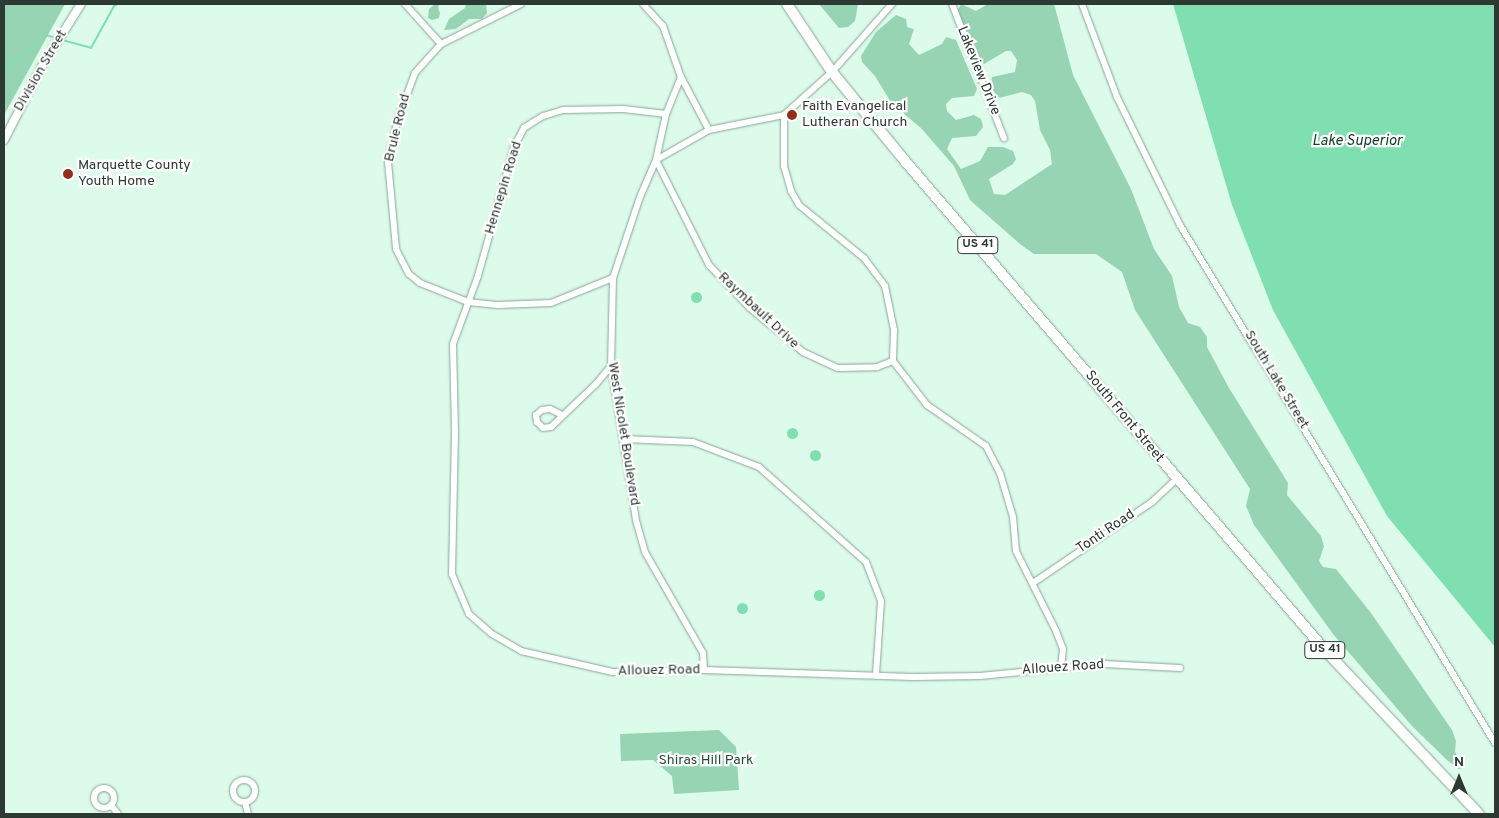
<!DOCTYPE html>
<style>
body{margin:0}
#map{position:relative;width:1499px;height:818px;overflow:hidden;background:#dcfbea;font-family:Overpass,sans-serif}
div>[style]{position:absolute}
.green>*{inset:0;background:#97d4b4}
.water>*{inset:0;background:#7fdfb0}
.round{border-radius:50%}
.stream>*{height:2px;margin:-1px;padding:0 1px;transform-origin:1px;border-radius:1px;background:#7fdfb0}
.roads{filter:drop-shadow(0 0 1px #89a596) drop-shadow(0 0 1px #89a596)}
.minor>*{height:6px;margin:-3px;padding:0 3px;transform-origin:3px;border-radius:3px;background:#fff}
.minor>.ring{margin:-3px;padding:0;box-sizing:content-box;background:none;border:6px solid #fff;border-radius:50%}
.tertiary>*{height:8px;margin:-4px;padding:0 4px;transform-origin:4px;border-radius:4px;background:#fff}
.trunk>*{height:10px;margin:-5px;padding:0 5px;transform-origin:5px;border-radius:5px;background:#fff}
.dots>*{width:14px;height:14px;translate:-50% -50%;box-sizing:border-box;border:2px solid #fff;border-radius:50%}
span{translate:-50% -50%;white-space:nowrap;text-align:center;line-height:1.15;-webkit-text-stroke:4.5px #fff;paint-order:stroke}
.shield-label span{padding:1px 4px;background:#fff;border:1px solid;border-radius:4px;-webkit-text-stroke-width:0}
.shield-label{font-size:12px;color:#2d3933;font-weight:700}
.street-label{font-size:14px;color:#2d3933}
.poi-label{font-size:14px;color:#2d3933}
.left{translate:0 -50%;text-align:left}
.park-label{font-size:14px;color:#234c38}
.water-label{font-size:15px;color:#16402d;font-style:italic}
.frame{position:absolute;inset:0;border:5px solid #2d3933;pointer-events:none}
.north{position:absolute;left:1434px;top:753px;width:50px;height:50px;-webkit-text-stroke:4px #fff;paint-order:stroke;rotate:0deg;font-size:14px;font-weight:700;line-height:20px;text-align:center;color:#2d3933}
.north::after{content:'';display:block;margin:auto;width:18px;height:22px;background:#2d3933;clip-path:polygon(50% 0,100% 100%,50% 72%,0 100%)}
</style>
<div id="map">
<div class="green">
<i style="clip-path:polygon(4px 4px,65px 4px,4px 115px)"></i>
<i style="clip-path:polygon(435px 4px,440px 4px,438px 7px,440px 13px,439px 18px,432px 20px,428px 18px,429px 9px)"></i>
<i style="clip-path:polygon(466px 4px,486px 4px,487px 13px,482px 19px,469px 19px,456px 29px,444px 30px,449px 19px,465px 8px)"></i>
<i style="clip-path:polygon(819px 4px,858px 4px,855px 21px,848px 27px,839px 28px)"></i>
<i style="clip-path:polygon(961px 4px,976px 11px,988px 4px,1054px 4px,1073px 75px,1131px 189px,1154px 249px,1172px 276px,1179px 307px,1188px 323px,1200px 327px,1207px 337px,1207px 347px,1229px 388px,1288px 483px,1287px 495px,1321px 536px,1324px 546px,1319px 561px,1323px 567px,1336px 569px,1371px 613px,1452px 730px,1456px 741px,1455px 752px,1465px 767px,1459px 769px,1448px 761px,1412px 726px,1333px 634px,1254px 525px,1246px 506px,1250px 489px,1135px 310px,1122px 272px,1096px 254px,1034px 254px,1020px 244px,970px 200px,954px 166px,921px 128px,892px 104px,875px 76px,862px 62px,861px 56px,876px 32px,896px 15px,906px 19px,907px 27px,914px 29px,909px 44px,919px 55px,942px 44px,946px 37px,956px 40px,977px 89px,974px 96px,952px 98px,946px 104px,947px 111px,956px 120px,974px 115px,981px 119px,983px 127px,976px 136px,952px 138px,947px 149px,961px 169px,980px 161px,988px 147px,1003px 147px,1013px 151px,1016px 159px,1013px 164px,989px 179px,994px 194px,1005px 195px,1052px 164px,1050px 150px,1040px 130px,1035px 101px,1031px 95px,1022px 92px,999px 98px,990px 87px,992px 77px,1015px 72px,1017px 60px,1011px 51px,1006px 51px,984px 64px,976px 59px,958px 10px)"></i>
<i style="clip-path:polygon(719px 730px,736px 747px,739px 790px,674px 794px,672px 776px,653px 760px,621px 761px,620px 734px)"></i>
</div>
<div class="water">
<i style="clip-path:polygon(1173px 4px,1495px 4px,1495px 647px,1387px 516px,1273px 310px,1232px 205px)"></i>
<i class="round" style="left:690.5px;top:291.5px;width:11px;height:11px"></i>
<i class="round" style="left:786.5px;top:427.5px;width:11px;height:11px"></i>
<i class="round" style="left:809.5px;top:449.5px;width:11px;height:11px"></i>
<i class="round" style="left:813.5px;top:589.5px;width:11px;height:11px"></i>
<i class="round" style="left:736.5px;top:602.5px;width:11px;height:11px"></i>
</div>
<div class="stream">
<i style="left:62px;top:40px;width:30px;rotate:15deg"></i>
<i style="left:91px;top:48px;width:48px;rotate:-61.3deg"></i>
<i style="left:114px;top:6px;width:4px;rotate:-27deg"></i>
<i style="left:4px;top:71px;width:55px;rotate:-41.3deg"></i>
<i style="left:45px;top:35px;width:12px;rotate:14deg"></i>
</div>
<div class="roads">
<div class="minor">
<i style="left:405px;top:4px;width:54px;rotate:48deg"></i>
<i style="left:521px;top:4px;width:89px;rotate:153.4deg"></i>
<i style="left:441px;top:44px;width:39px;rotate:132deg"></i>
<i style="left:415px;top:73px;width:49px;rotate:110.3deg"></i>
<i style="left:398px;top:119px;width:44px;rotate:103.1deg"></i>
<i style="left:388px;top:162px;width:87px;rotate:84.7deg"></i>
<i style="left:396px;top:249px;width:28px;rotate:63deg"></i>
<i style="left:409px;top:274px;width:14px;rotate:39deg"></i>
<i style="left:420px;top:283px;width:52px;rotate:21.6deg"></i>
<i style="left:468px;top:302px;width:30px;rotate:6deg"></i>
<i style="left:498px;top:305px;width:53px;rotate:-2.2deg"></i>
<i style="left:551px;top:303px;width:67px;rotate:-22deg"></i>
<i style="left:643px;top:4px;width:30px;rotate:48deg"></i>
<i style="left:663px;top:26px;width:54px;rotate:70.6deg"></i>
<i style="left:681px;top:77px;width:60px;rotate:62.2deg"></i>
<i style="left:952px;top:4px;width:144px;rotate:68.8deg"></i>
<i style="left:1082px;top:4px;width:99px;rotate:69.4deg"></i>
<i style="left:1117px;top:97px;width:143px;rotate:63.8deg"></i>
<i style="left:1180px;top:225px;width:606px;rotate:58.7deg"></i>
<i style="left:681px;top:77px;width:40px;rotate:112deg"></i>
<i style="left:666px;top:114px;width:47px;rotate:102.3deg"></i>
<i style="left:656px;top:160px;width:118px;rotate:63.2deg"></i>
<i style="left:709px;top:265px;width:59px;rotate:46.4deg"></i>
<i style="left:750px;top:308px;width:69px;rotate:39.7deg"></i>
<i style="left:803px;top:352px;width:38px;rotate:25deg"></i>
<i style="left:838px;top:368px;width:39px;rotate:-1deg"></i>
<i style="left:877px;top:367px;width:17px;rotate:-21deg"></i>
<i style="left:666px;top:114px;width:43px;rotate:-173.4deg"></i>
<i style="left:623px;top:109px;width:60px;rotate:179deg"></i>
<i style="left:563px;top:110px;width:21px;rotate:163deg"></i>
<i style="left:543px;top:116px;width:22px;rotate:148deg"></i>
<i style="left:524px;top:128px;width:21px;rotate:118deg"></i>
<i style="left:514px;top:147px;width:134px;rotate:105.6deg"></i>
<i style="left:478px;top:276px;width:72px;rotate:110.2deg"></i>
<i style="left:453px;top:344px;width:88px;rotate:88.7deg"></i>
<i style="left:455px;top:432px;width:142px;rotate:91.2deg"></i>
<i style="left:452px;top:574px;width:43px;rotate:67deg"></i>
<i style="left:469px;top:614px;width:30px;rotate:41deg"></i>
<i style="left:492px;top:634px;width:34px;rotate:30deg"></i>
<i style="left:521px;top:651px;width:94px;rotate:12.9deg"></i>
<i style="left:613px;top:672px;width:91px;rotate:-1.3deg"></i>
<i style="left:704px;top:670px;width:209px;rotate:1.9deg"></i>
<i style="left:913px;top:677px;width:67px;rotate:-0.9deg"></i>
<i style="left:980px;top:676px;width:125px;rotate:-5.5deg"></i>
<i style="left:1104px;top:664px;width:76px;rotate:3deg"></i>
<i style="left:784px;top:115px;width:51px;rotate:90deg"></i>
<i style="left:784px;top:166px;width:26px;rotate:74deg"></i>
<i style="left:791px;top:191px;width:16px;rotate:60deg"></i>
<i style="left:799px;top:205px;width:84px;rotate:39.2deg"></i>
<i style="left:864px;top:258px;width:35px;rotate:53deg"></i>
<i style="left:885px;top:286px;width:45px;rotate:78.4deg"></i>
<i style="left:894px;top:330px;width:31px;rotate:92deg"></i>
<i style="left:893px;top:361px;width:56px;rotate:52.3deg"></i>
<i style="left:927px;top:405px;width:72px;rotate:34.8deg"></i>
<i style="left:986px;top:446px;width:30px;rotate:63deg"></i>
<i style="left:1000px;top:473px;width:46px;rotate:73.5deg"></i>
<i style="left:1013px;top:517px;width:34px;rotate:85deg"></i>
<i style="left:1016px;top:551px;width:89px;rotate:63.4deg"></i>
<i style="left:1056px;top:631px;width:19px;rotate:69deg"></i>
<i style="left:1063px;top:649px;width:18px;rotate:96deg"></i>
<i style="left:562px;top:415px;width:13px;rotate:-153deg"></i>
<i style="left:550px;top:409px;width:8px;rotate:173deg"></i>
<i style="left:542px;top:410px;width:8px;rotate:140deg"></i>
<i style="left:536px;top:415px;width:7px;rotate:82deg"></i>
<i style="left:537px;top:422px;width:8px;rotate:45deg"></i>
<i style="left:543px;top:428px;width:8px;rotate:-7deg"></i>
<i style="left:551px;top:427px;width:62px;rotate:-43.7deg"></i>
<i style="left:596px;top:384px;width:23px;rotate:-50deg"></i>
<i style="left:624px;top:439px;width:69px;rotate:2.5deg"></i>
<i style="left:693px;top:442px;width:71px;rotate:20.7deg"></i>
<i style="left:759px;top:467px;width:143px;rotate:41.6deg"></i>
<i style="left:866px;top:562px;width:42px;rotate:69deg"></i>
<i style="left:881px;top:601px;width:73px;rotate:93.9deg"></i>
<i style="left:1033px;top:583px;width:144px;rotate:-34.2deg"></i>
<i style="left:1152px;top:502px;width:34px;rotate:-43deg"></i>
<i style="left:704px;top:670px;width:17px;rotate:-93deg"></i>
<i style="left:703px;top:653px;width:116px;rotate:-119.9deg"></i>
<i style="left:645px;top:552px;width:33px;rotate:-106deg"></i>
<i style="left:636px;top:520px;width:156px;rotate:-99.2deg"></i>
<i style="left:611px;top:366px;width:88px;rotate:-88.7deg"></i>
<i style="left:613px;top:278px;width:85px;rotate:-71.6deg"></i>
<i style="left:640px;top:197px;width:40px;rotate:-66.6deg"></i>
<i style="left:656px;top:160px;width:61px;rotate:-29.5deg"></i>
<i style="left:709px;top:130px;width:76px;rotate:-11.3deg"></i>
<i style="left:784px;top:115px;width:64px;rotate:-41.9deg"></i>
<i style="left:832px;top:72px;width:91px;rotate:-48.6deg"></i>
<i class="ring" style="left:233px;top:780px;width:16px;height:16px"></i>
<i class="ring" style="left:94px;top:788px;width:14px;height:14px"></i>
<i style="left:245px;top:802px;width:12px;rotate:76deg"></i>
<i style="left:111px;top:805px;width:11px;rotate:52deg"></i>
</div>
<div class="tertiary">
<i style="left:4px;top:140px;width:81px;rotate:-62.8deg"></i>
<i style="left:41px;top:68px;width:75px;rotate:-58deg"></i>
</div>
<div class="trunk">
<i style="left:787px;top:4px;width:82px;rotate:56.5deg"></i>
<i style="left:832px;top:72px;width:115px;rotate:50.6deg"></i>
<i style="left:905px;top:161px;width:643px;rotate:49.35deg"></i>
<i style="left:1324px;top:649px;width:226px;rotate:46.8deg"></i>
</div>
</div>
<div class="dots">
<i style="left:792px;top:115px;background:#962d1c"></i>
<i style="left:68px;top:174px;background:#962d1c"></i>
</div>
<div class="shield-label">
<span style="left:978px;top:245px">US 41</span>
<span style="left:1325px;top:650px">US 41</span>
</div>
<div class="street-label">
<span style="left:41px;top:71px;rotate:-60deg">Division Street</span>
<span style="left:978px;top:71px;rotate:68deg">Lakeview Drive</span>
<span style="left:398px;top:128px;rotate:-76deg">Brule Road</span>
<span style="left:504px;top:188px;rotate:-73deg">Hennepin Road</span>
<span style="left:758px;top:311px;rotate:43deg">Raymbault Drive</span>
<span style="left:1276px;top:380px;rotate:59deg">South Lake Street</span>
<span style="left:1124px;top:417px;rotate:50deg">South Front Street</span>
<span style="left:623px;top:434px;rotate:81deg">West Nicolet Boulevard</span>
<span style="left:1106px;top:532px;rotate:-34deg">Tonti Road</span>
<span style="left:1063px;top:668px;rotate:-4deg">Allouez Road</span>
<span style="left:659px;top:671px;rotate:-1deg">Allouez Road</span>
</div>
<div class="poi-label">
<span class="left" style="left:802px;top:115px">Faith Evangelical<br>Lutheran Church</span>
<span class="left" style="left:78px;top:174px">Marquette County<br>Youth Home</span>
</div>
<div class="park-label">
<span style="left:706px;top:761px">Shiras Hill Park</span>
</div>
<div class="water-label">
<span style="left:1357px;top:142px">Lake Superior</span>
</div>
<div class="frame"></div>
<div class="north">N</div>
</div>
